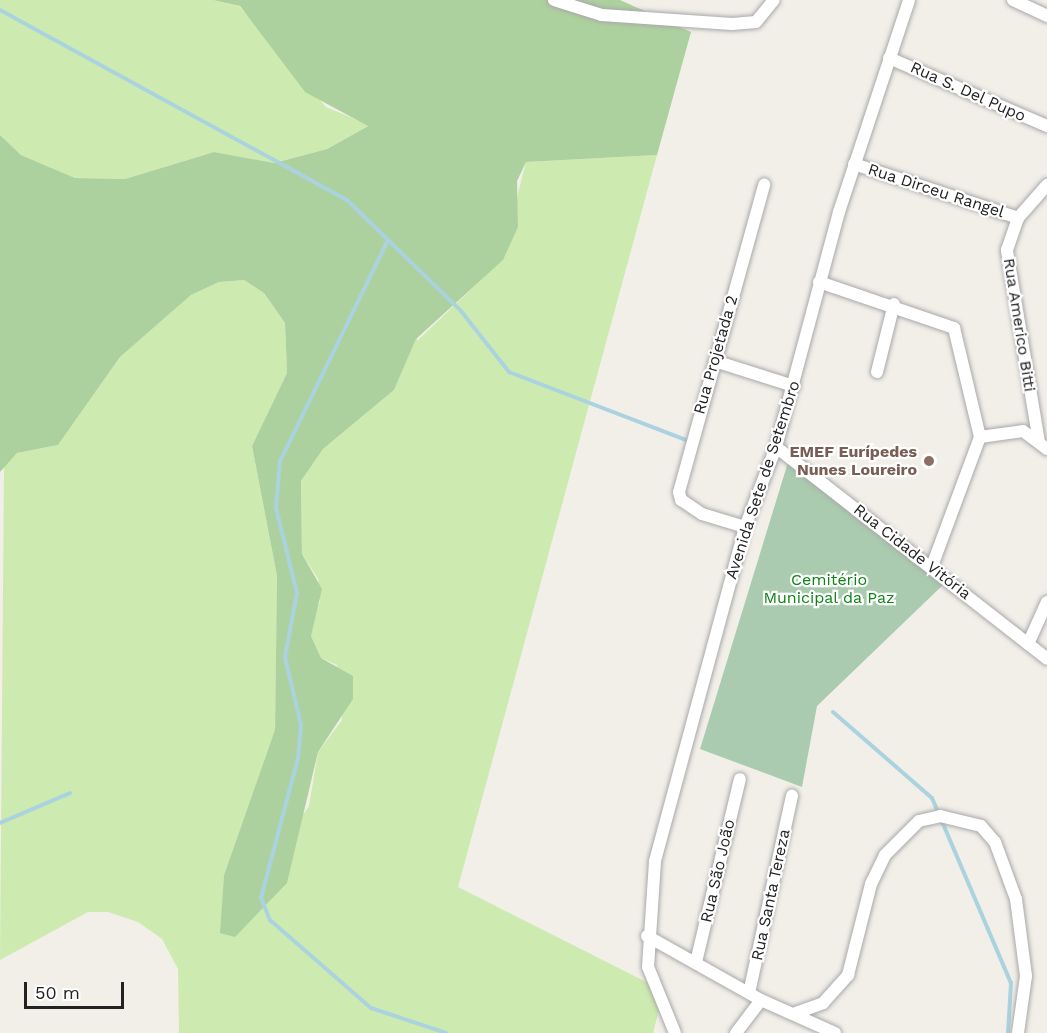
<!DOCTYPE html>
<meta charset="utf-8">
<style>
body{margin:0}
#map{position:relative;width:1047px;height:1033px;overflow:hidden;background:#f2efe9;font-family:"Work Sans",sans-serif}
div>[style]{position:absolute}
.grass>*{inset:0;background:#cdebb0}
.forest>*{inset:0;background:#add19e}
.cemetery>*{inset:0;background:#aacbaf}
.stream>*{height:4px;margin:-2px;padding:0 2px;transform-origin:2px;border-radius:2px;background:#aad3df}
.roads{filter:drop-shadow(0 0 2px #a9a9a9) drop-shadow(0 0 2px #a9a9a9)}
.minor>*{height:12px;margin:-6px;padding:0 6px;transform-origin:6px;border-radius:6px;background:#fff}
.dots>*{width:16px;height:16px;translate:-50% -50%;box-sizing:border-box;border:3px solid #fff;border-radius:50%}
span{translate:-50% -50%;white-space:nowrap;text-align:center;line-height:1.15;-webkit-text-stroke:4.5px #fff;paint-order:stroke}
.street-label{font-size:16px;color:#222}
.education-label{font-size:16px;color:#785e54;font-weight:700}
.right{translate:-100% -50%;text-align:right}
.park-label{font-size:16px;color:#0c8416}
.scale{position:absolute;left:24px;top:982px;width:100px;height:27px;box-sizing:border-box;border:3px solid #222;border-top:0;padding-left:8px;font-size:18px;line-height:21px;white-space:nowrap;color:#222;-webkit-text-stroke:4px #fff;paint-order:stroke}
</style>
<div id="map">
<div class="grass">
<i style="clip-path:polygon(0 0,213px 0,239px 6px,326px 107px,369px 125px,327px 149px,273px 163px,214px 152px,125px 179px,75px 178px,21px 155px,0 135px)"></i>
<i style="clip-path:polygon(657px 155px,458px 887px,664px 991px,653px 1033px,179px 1033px,178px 969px,162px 939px,138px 922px,108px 912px,88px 912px,0 960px,4px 465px,17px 453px,58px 445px,120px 357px,191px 295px,219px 282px,244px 280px,264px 293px,285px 323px,287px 373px,252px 446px,277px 576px,275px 731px,224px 875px,221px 933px,309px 806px,318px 752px,342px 720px,337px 665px,321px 658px,311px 636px,310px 621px,320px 602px,318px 579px,302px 554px,301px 481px,323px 449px,394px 390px,417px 336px,417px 341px,483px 278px,516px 201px,526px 162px)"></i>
</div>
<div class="forest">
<i style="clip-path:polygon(213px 0,620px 0,691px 32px,657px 155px,526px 162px,517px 181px,518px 227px,503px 260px,416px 339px,394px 390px,323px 449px,301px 481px,302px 554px,322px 589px,311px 636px,321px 658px,353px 676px,353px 699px,318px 752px,287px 883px,235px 937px,220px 933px,224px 875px,275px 730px,277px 576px,252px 446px,287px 373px,285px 323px,264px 293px,244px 280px,219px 282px,191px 295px,120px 357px,58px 445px,17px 453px,0 472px,0 135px,21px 155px,75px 178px,125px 179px,214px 152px,274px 163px,327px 149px,368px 126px,305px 92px,240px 6px)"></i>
</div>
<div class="cemetery">
<i style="clip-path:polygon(789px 459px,945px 583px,817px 706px,802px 787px,700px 749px)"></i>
</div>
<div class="stream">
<i style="left:0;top:10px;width:396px;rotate:28.7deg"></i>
<i style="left:347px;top:200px;width:159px;rotate:44.2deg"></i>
<i style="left:461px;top:311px;width:78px;rotate:51.8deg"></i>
<i style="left:509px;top:372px;width:190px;rotate:21deg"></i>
<i style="left:388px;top:240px;width:246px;rotate:116deg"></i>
<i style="left:280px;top:461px;width:47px;rotate:94.9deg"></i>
<i style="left:276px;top:508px;width:88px;rotate:76.1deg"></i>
<i style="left:297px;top:593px;width:65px;rotate:100.6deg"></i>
<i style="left:285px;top:657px;width:70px;rotate:76.8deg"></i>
<i style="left:301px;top:725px;width:33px;rotate:95deg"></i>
<i style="left:298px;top:758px;width:145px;rotate:104.8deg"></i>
<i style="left:261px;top:898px;width:24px;rotate:68deg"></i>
<i style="left:270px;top:920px;width:134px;rotate:41.1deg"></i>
<i style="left:371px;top:1008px;width:79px;rotate:18.4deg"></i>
<i style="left:833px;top:712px;width:131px;rotate:41deg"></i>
<i style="left:932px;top:798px;width:201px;rotate:66.9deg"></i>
<i style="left:1011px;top:983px;width:50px;rotate:93.4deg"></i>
<i style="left:0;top:823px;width:76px;rotate:-23.2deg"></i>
</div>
<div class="roads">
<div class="minor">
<i style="left:554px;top:0;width:50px;rotate:17.4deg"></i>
<i style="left:602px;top:15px;width:130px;rotate:4deg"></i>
<i style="left:732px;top:24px;width:24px;rotate:-5deg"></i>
<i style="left:756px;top:22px;width:28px;rotate:-51deg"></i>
<i style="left:1013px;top:0;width:38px;rotate:25deg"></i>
<i style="left:889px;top:58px;width:172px;rotate:23.3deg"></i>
<i style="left:854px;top:164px;width:173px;rotate:18.2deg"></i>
<i style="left:819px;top:282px;width:143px;rotate:18.8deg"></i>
<i style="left:954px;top:328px;width:112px;rotate:76.6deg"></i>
<i style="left:980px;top:437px;width:138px;rotate:110.4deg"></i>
<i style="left:715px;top:361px;width:83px;rotate:17.6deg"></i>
<i style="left:877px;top:372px;width:70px;rotate:-76deg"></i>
<i style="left:980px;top:437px;width:43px;rotate:-7.9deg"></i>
<i style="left:1023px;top:431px;width:30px;rotate:37deg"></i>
<i style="left:1039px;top:442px;width:195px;rotate:-99.5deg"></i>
<i style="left:1007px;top:250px;width:34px;rotate:-71deg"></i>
<i style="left:1018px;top:218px;width:44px;rotate:-48.7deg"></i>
<i style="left:776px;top:447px;width:344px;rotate:38deg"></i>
<i style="left:745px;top:527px;width:45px;rotate:-163.2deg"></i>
<i style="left:702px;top:514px;width:25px;rotate:-146deg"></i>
<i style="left:681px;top:500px;width:8px;rotate:-104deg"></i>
<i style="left:679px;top:492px;width:319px;rotate:-74.5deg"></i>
<i style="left:1028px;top:644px;width:46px;rotate:-65.7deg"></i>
<i style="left:647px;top:936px;width:131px;rotate:29.3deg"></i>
<i style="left:761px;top:1000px;width:81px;rotate:24deg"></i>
<i style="left:696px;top:962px;width:188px;rotate:-76.5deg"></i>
<i style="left:749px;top:993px;width:202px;rotate:-77.7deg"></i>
<i style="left:796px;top:1013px;width:29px;rotate:-20deg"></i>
<i style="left:823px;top:1003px;width:38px;rotate:-48deg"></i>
<i style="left:848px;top:975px;width:94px;rotate:-75.8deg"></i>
<i style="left:871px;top:884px;width:32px;rotate:-64deg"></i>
<i style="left:885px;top:855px;width:48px;rotate:-45deg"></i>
<i style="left:919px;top:821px;width:22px;rotate:-13deg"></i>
<i style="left:940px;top:816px;width:42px;rotate:13.7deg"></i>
<i style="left:981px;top:826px;width:21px;rotate:49deg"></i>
<i style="left:995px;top:842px;width:61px;rotate:69.8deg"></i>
<i style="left:1016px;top:899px;width:78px;rotate:82.6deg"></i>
<i style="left:1026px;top:976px;width:58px;rotate:98deg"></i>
<i style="left:675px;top:1033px;width:71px;rotate:-112.2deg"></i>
<i style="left:648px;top:967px;width:106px;rotate:-86.2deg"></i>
<i style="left:655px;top:861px;width:346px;rotate:-74.9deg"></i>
<i style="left:745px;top:527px;width:86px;rotate:-68.8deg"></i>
<i style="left:776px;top:447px;width:243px;rotate:-75deg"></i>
<i style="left:839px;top:212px;width:223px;rotate:-71.7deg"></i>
<i style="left:736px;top:1033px;width:41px;rotate:-52.9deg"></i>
</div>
</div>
<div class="dots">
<i style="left:929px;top:461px;background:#8d6e63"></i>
</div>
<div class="street-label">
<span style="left:968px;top:92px;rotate:24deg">Rua S. Del Pupo</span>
<span style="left:936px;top:191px;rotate:18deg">Rua Dirceu Rangel</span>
<span style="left:1019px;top:325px;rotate:81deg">Rua Americo Bitti</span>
<span style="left:716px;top:355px;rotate:-74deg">Rua Projetada 2</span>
<span style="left:763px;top:480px;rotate:-72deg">Avenida Sete de Setembro</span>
<span style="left:912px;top:552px;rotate:38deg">Rua Cidade Vitória</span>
<span style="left:718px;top:871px;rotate:-77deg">Rua São João</span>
<span style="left:771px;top:895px;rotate:-78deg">Rua Santa Tereza</span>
</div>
<div class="education-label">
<span class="right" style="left:917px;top:461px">EMEF Eurípedes<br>Nunes Loureiro</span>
</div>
<div class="park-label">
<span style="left:829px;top:589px">Cemitério<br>Municipal da Paz</span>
</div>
<div class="scale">50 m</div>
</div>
